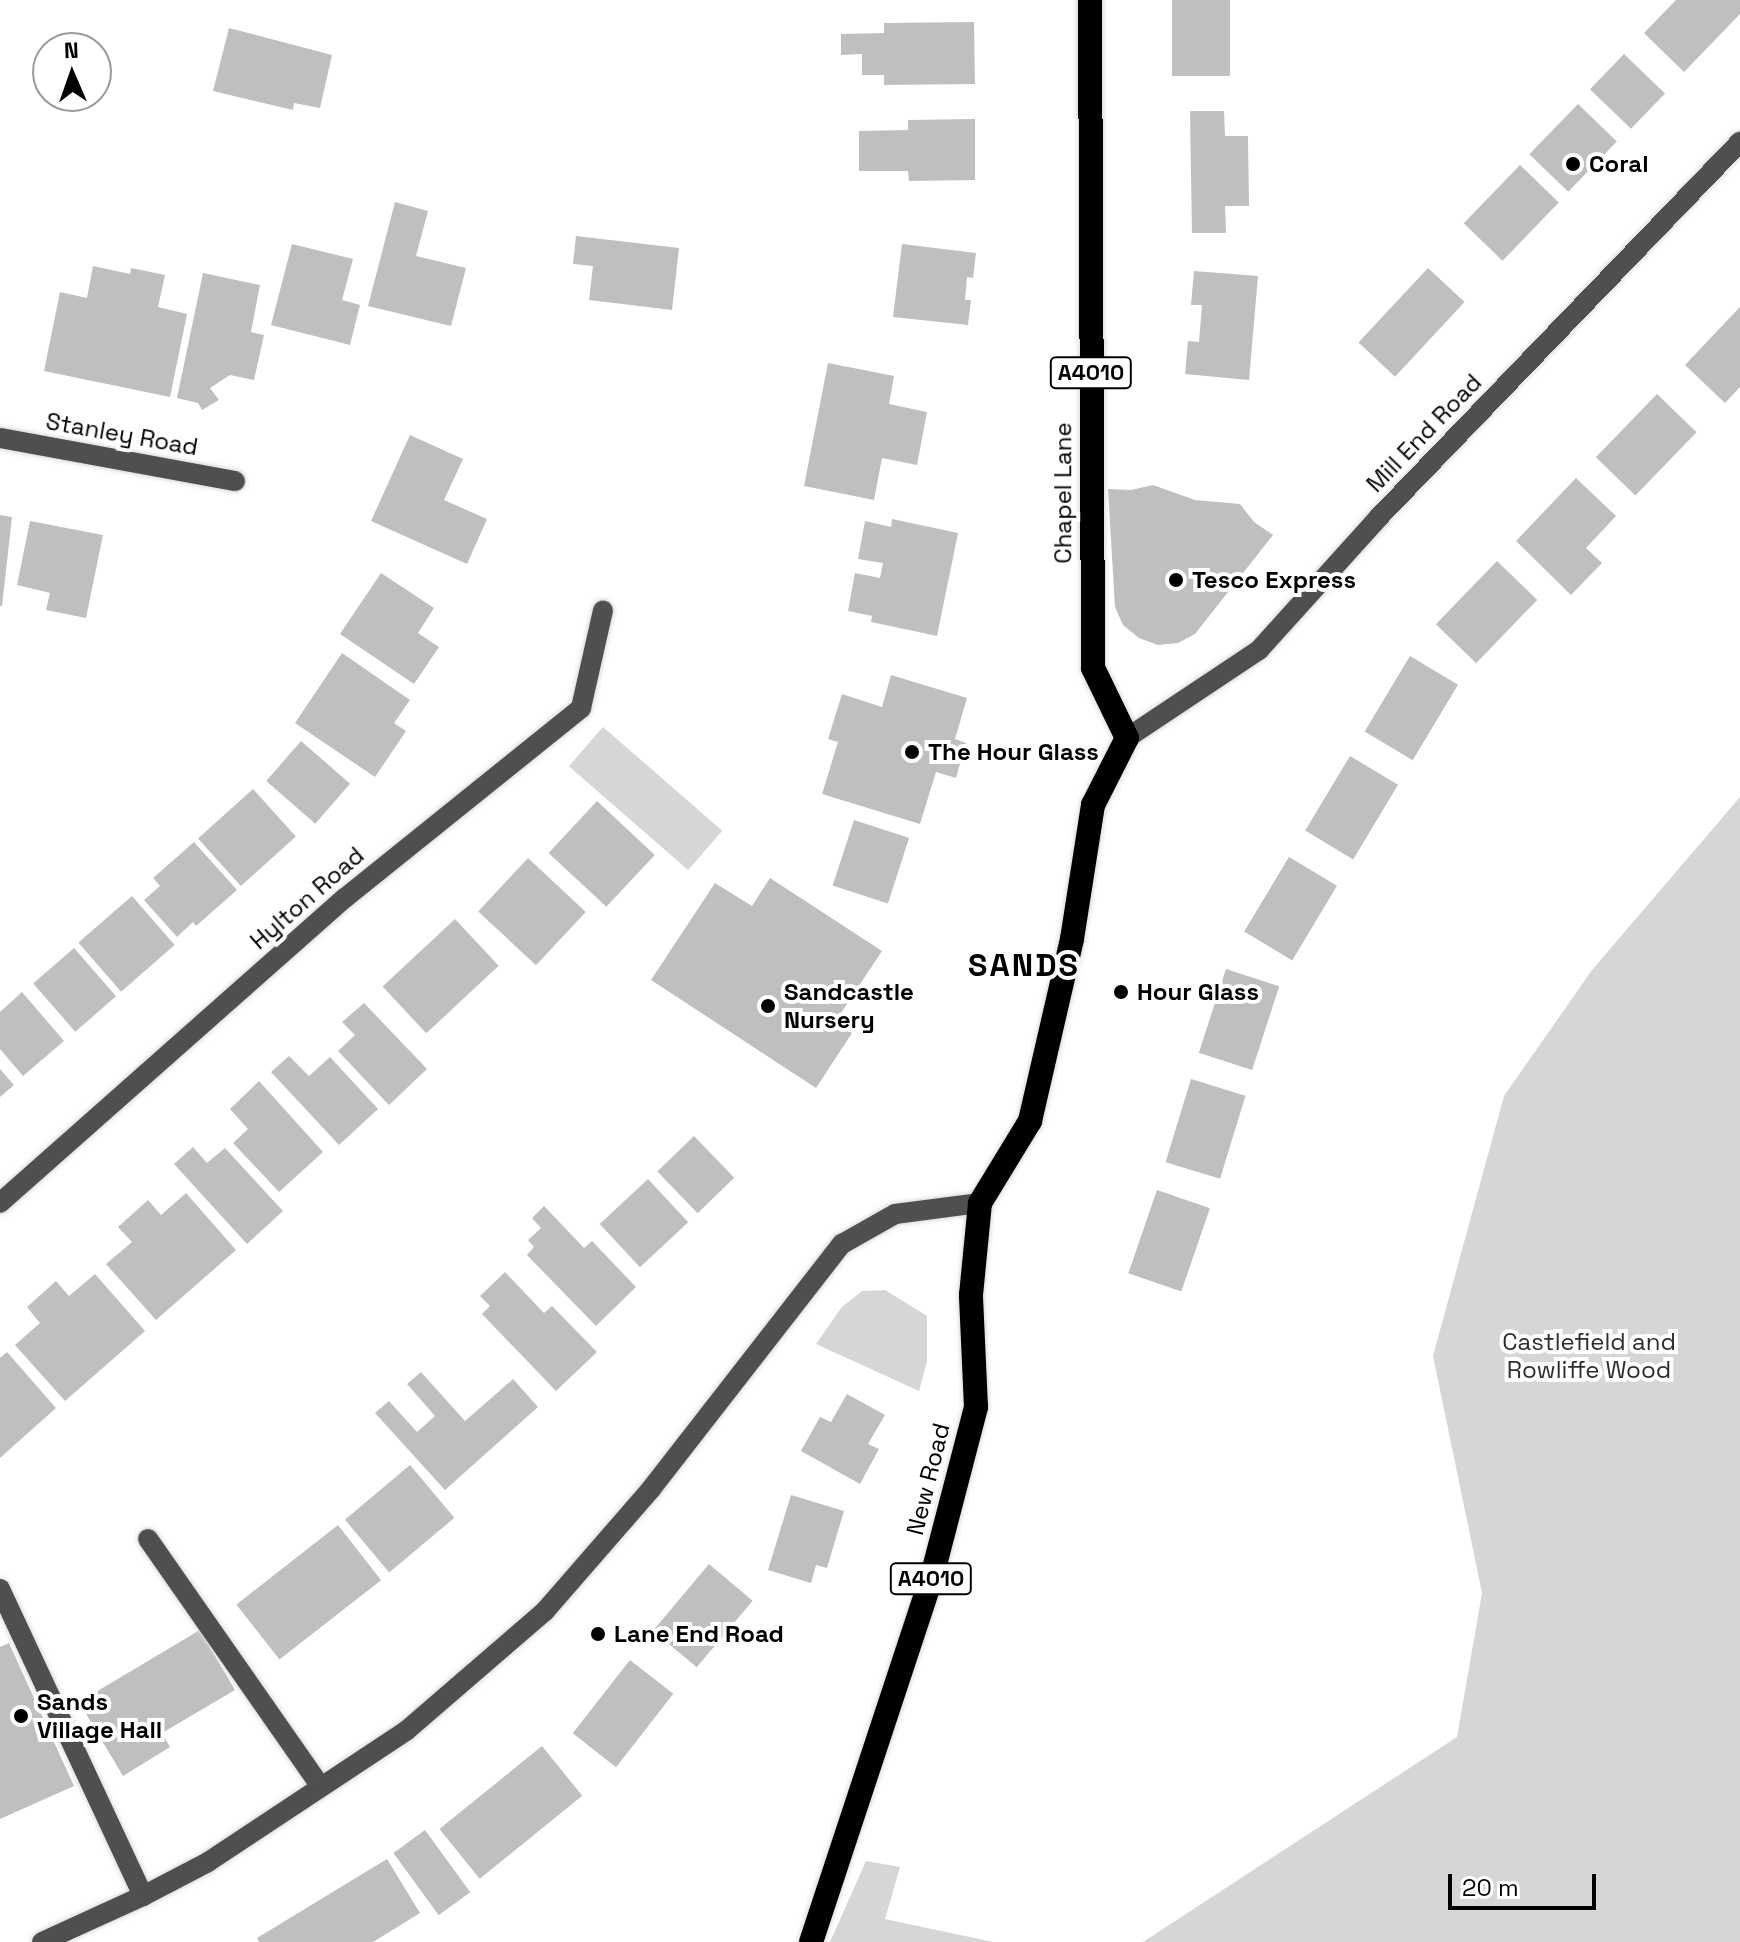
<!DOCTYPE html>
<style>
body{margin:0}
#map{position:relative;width:1740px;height:1942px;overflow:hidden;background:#fff;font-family:"Space Grotesk",sans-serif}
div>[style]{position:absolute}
.green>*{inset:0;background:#d6d6d6;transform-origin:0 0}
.building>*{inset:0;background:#bfbfbf;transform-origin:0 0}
.roads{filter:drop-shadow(0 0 2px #dbdbdb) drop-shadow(0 0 2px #dbdbdb)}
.minor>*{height:20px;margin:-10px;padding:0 10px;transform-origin:10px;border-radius:10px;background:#4f4f4f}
.highway>*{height:24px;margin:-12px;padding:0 12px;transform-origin:12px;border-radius:12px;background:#000}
.dots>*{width:22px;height:22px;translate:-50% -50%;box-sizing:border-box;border:4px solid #fff;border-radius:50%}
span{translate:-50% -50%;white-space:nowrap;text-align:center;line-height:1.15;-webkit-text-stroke:8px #fff;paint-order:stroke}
.shield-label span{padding:2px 6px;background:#fff;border:2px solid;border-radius:6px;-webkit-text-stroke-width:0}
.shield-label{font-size:22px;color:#000;font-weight:700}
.poi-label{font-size:24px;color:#000;font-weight:700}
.left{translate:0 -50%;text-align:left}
.street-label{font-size:24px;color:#000}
.park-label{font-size:24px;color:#2d2d2d}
.district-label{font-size:32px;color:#000;font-weight:700;letter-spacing:2px}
.north{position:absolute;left:32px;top:32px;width:80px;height:80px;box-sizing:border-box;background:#fff;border:2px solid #999;border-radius:50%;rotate:358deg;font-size:22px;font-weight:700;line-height:32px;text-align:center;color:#000}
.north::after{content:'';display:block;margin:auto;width:28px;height:36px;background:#000;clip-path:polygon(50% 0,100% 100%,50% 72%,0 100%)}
.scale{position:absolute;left:1448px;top:1874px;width:148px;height:36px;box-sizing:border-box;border:4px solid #000;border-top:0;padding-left:10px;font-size:24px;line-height:28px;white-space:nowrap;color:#000;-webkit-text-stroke:6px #fff;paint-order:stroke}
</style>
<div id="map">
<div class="green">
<i style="left:603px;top:727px;width:158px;height:52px;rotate:41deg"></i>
<i style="clip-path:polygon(1740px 797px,1740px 1942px,1143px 1942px,1457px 1737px,1482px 1593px,1433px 1356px,1504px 1096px,1592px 970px)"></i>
<i style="clip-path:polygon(885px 1290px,927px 1316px,927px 1362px,919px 1391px,816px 1344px,842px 1307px,862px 1291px)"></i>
<i style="clip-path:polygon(866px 1861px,900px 1867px,885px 1919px,993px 1942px,830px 1942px)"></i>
</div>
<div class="building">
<i style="left:1172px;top:0;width:58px;height:76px"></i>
<i style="clip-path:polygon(1676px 0,1740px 0,1740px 14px,1684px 72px,1644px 33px)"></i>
<i style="clip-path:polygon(974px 22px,975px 84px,884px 85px,884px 75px,862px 75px,862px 54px,841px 55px,841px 34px,884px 33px,884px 23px)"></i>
<i style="clip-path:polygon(229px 28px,332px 55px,320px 108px,294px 103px,293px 110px,213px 91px)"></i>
<i style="left:1624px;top:54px;width:57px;height:49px;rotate:44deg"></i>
<i style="left:1578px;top:104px;width:54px;height:70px;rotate:44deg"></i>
<i style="clip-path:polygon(1190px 111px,1224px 111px,1225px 136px,1248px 136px,1249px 206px,1225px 206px,1226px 233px,1192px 233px)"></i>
<i style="clip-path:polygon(975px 119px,975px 180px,909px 181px,908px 171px,859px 171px,859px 131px,908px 130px,908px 120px)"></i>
<i style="left:1520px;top:165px;width:54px;height:81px;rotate:44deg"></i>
<i style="clip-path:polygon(395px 202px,428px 211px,416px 256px,466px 268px,451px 326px,368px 306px)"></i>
<i style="clip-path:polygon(576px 236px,679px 248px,672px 310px,589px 300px,593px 266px,573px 264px)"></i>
<i style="clip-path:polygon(292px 244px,353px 259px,342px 300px,360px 305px,350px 345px,271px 325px)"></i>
<i style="clip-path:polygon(902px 244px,976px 253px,973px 278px,967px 277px,965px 300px,971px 300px,968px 325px,893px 317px)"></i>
<i style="clip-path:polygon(93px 266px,130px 274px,131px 268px,165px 275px,158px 307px,187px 314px,170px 397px,44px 371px,60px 292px,87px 298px)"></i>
<i style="left:1428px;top:268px;width:50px;height:102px;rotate:43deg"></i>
<i style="clip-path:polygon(1194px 271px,1258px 276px,1249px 380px,1185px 374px,1188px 341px,1199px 342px,1202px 305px,1191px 305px)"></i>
<i style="clip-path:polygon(203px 273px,260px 285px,251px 332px,264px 335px,254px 380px,230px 375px,210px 388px,219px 400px,202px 410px,198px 403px,177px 398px)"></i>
<i style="clip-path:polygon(1740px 307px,1740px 387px,1725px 403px,1685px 365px)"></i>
<i style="clip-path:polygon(828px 363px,894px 376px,889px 404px,927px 412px,917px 465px,882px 458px,874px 500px,804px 486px)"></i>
<i style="left:1657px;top:394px;width:55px;height:88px;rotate:44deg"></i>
<i style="clip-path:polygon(410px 435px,463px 459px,444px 500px,487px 519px,467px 564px,371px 521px)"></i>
<i style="clip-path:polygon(1576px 478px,1616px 516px,1586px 548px,1602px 563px,1571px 595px,1516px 541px)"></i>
<i style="clip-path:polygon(1153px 485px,1195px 500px,1240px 504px,1254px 522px,1273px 535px,1195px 634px,1178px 643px,1158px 645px,1139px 638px,1123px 625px,1115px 607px,1108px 489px,1131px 490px)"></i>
<i style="clip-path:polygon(0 515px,12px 517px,2px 606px,0 606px)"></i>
<i style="clip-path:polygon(892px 519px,958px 533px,937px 636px,871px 622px,872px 616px,848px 611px,855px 573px,880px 578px,883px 563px,858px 559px,865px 521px,891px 527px)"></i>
<i style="clip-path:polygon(30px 521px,103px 535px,86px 618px,46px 610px,50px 593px,17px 585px)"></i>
<i style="left:1497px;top:561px;width:56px;height:88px;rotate:44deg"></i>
<i style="clip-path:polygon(381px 573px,434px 608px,418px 633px,439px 647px,414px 684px,340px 634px)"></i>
<i style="clip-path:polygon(342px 653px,410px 700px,394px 723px,406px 731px,375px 777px,295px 723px)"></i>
<i style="left:1410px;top:656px;width:56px;height:88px;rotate:31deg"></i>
<i style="clip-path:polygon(891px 675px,967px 698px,955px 739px,966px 743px,956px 778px,936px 772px,920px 824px,822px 794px,838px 742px,828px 739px,842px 694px,882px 707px)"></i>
<i style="left:301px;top:741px;width:65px;height:53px;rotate:41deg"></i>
<i style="left:1350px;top:756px;width:56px;height:87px;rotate:31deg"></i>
<i style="left:253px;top:789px;width:64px;height:74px;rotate:48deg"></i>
<i style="left:597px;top:801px;width:79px;height:71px;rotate:43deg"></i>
<i style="left:854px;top:820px;width:58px;height:69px;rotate:18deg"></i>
<i style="clip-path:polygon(194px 842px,237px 890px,196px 926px,193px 922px,177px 937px,144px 900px,160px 886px,153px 878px)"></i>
<i style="left:1289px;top:857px;width:56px;height:87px;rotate:31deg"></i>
<i style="left:528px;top:858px;width:79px;height:73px;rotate:43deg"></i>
<i style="clip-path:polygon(770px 878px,882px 951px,835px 1022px,852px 1033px,816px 1088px,651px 980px,715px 883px,752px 906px)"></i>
<i style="left:132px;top:896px;width:65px;height:71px;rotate:49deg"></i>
<i style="left:455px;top:919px;width:64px;height:99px;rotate:47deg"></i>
<i style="left:74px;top:948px;width:64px;height:54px;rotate:49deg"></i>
<i style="left:1226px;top:969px;width:56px;height:88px;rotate:18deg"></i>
<i style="clip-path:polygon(22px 992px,64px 1041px,23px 1076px,0 1049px,0 1012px)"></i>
<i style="clip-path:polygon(364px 1003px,427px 1069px,389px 1105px,338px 1051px,355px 1035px,342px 1022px)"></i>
<i style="clip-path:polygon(289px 1056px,309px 1076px,330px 1057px,378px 1109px,339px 1145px,271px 1072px)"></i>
<i style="clip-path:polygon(0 1069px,14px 1085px,0 1097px)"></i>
<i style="left:1191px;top:1079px;width:57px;height:87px;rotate:17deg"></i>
<i style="clip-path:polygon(259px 1081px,323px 1152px,279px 1192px,233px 1143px,248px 1129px,230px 1109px)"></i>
<i style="left:694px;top:1136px;width:58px;height:51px;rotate:46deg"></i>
<i style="clip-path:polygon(193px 1147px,207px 1163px,225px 1148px,283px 1211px,247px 1244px,174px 1164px)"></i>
<i style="left:648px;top:1179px;width:59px;height:66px;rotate:47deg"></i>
<i style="left:1157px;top:1190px;width:56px;height:88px;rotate:19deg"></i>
<i style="clip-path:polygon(186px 1193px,236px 1250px,156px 1320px,106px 1264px,132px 1242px,118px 1227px,148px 1200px,161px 1215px)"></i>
<i style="clip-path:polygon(544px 1206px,584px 1248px,592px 1241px,636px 1287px,596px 1326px,527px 1255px,534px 1247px,528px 1240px,541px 1228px,532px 1218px)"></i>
<i style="clip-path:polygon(505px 1272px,544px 1313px,552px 1306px,597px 1352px,556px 1391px,482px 1314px,490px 1306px,480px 1296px)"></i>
<i style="clip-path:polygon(95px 1274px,145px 1331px,65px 1401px,15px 1345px,40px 1323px,27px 1307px,56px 1281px,69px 1296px)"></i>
<i style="clip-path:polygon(7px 1352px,56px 1408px,0 1458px,0 1358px)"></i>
<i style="clip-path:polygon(421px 1372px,465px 1421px,513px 1379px,538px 1407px,445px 1490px,375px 1413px,389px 1401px,417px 1432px,435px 1416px,407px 1384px)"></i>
<i style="clip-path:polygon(847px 1394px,885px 1415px,868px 1444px,879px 1449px,860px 1484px,801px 1451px,820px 1417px,831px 1422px)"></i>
<i style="left:410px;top:1465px;width:69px;height:85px;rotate:50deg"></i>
<i style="clip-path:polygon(791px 1495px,844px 1511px,827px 1568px,816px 1565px,811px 1583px,768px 1570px)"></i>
<i style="left:338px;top:1525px;width:70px;height:129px;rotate:52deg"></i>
<i style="left:709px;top:1564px;width:57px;height:87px;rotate:40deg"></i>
<i style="clip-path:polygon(200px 1630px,235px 1690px,162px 1733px,170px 1747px,123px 1776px,79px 1702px)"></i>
<i style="clip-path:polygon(9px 1643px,74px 1786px,0 1819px,0 1647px)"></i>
<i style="left:630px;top:1660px;width:55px;height:93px;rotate:38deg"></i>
<i style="left:542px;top:1746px;width:64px;height:132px;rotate:51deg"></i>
<i style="left:425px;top:1830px;width:77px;height:39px;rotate:54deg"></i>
<i style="clip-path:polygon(387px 1859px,420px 1913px,373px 1942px,259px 1942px,257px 1938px)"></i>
</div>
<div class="roads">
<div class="minor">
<i style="left:0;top:438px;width:239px;rotate:10.4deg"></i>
<i style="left:1127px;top:738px;width:159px;rotate:-33.7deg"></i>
<i style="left:1259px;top:650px;width:179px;rotate:-47.9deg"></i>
<i style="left:1379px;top:517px;width:521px;rotate:-46.09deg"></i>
<i style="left:0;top:1203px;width:460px;rotate:-41.5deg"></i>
<i style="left:345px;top:898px;width:303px;rotate:-38.8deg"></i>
<i style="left:581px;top:708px;width:100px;rotate:-77.3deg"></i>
<i style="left:148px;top:1539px;width:302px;rotate:55.1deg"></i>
<i style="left:0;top:1589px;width:339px;rotate:65deg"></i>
<i style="left:42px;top:1942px;width:111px;rotate:-24.5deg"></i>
<i style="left:143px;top:1896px;width:73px;rotate:-27.6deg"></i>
<i style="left:208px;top:1862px;width:237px;rotate:-33.5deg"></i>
<i style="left:406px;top:1731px;width:184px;rotate:-40.8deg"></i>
<i style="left:545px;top:1611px;width:162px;rotate:-49deg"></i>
<i style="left:651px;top:1489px;width:311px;rotate:-52.1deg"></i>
<i style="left:842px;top:1244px;width:61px;rotate:-29.5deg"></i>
<i style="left:895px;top:1214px;width:86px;rotate:-7.4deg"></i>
</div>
<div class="highway">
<i style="left:811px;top:1942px;width:381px;rotate:-71.7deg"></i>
<i style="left:931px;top:1580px;width:179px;rotate:-75.4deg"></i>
<i style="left:976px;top:1407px;width:112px;rotate:-92.6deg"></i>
<i style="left:971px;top:1295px;width:92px;rotate:-84.4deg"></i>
<i style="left:980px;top:1203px;width:96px;rotate:-58.6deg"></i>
<i style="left:1030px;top:1121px;width:187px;rotate:-77deg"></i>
<i style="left:1072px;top:939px;width:136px;rotate:-81.1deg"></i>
<i style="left:1093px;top:805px;width:75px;rotate:-63.1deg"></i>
<i style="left:1127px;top:738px;width:78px;rotate:-115.9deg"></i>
<i style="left:1093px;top:668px;width:668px;rotate:-90.26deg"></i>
</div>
</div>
<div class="dots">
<i style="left:1573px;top:164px;background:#000"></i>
<i style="left:1176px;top:580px;background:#000"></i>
<i style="left:912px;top:752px;background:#000"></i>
<i style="left:1121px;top:992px;background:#000"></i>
<i style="left:768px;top:1006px;background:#000"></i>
<i style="left:598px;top:1634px;background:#000"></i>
<i style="left:21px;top:1716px;background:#000"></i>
</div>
<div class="shield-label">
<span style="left:1091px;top:373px">A4010</span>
<span style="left:931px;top:1579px">A4010</span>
</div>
<div class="poi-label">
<span class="left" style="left:1589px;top:164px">Coral</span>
<span class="left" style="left:1192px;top:580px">Tesco Express</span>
<span class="left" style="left:928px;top:752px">The Hour Glass</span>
<span class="left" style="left:784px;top:1006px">Sandcastle<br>Nursery</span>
<span class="left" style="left:1137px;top:992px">Hour Glass</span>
<span class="left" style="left:614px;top:1634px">Lane End Road</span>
<span class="left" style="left:37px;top:1716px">Sands<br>Village Hall</span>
</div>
<div class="street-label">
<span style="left:1424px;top:433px;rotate:-46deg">Mill End Road</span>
<span style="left:122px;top:434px;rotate:10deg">Stanley Road</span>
<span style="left:1063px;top:493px;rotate:-90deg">Chapel Lane</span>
<span style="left:307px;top:898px;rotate:-41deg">Hylton Road</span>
<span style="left:928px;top:1479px;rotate:-76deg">New Road</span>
</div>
<div class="park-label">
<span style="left:1589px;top:1356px">Castlefield and<br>Rowliffe Wood</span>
</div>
<div class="district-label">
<span style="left:1024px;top:965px">SANDS</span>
</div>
<div class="north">N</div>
<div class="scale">20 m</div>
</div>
